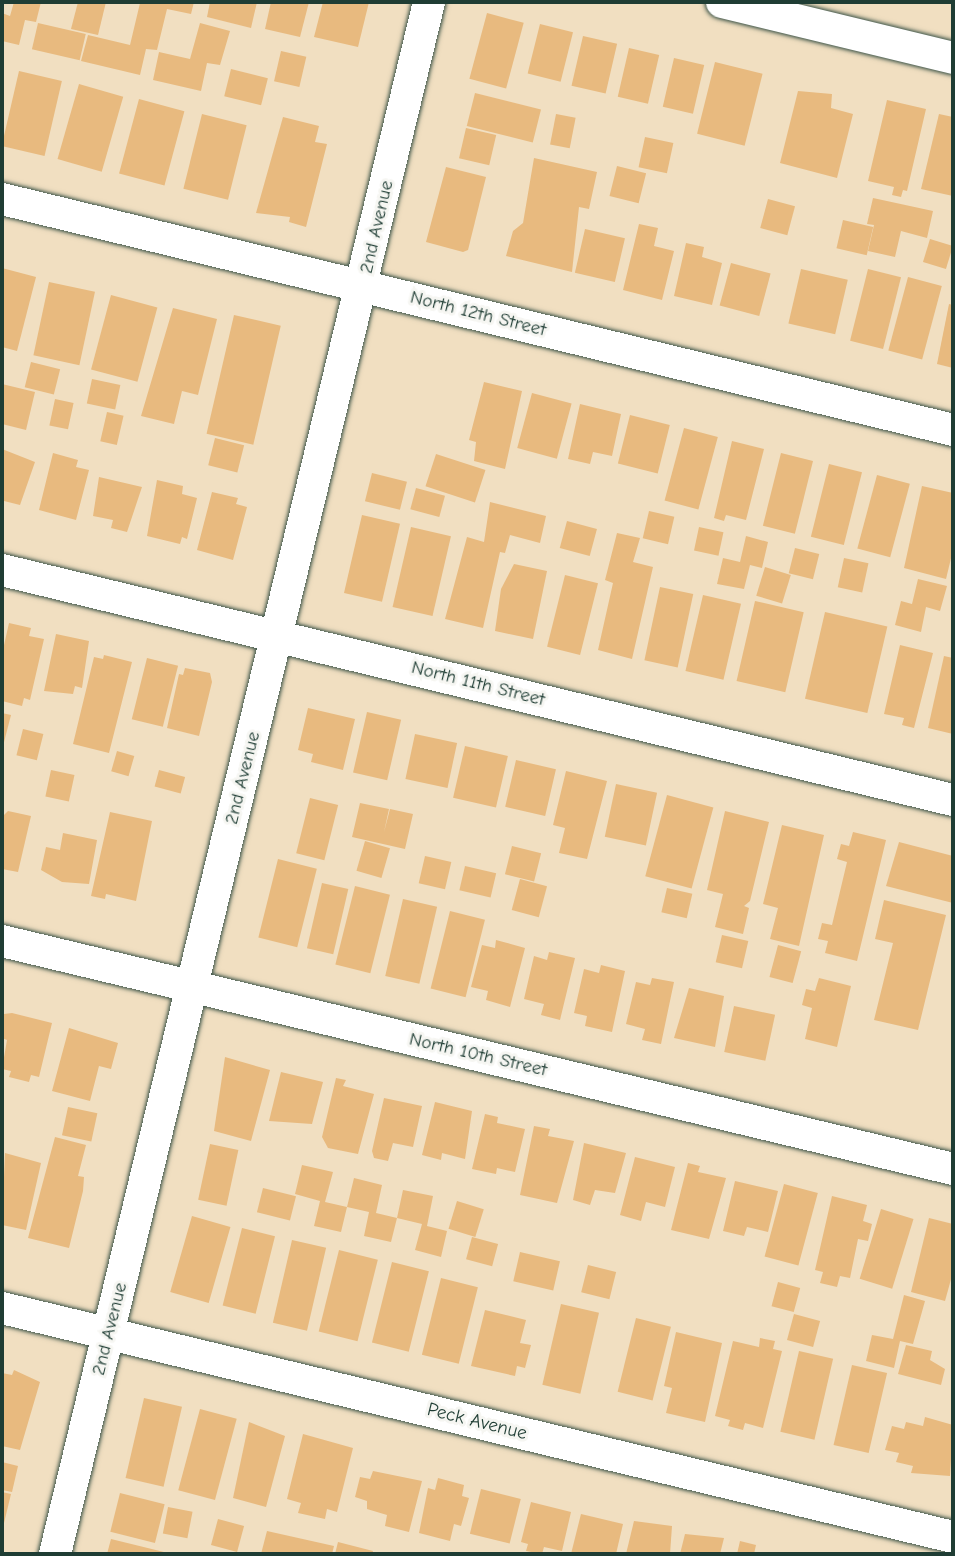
<!DOCTYPE html>
<style>
body{margin:0}
#map{position:relative;width:955px;height:1556px;overflow:hidden;background:#f1dfc1;font-family:"Comic Neue",sans-serif}
div>[style]{position:absolute}
.building>*{inset:0;background:#e8ba7f;transform-origin:0 0}
.roads{filter:drop-shadow(0 0 2px #3e5549) drop-shadow(0 0 2px #3e5549)}
.street>*{height:32px;margin:-16px;padding:0 16px;transform-origin:16px;border-radius:16px;background:#fff}
span{translate:-50% -50%;white-space:nowrap;text-align:center;line-height:1.15;-webkit-text-stroke:6px #f6f6f2;paint-order:stroke}
.street-label{font-size:19px;color:#1f3d34}
.frame{position:absolute;inset:0;border:4px solid #1f3d34;pointer-events:none}
</style>
<div id="map">
<div class="building">
<i style="clip-path:polygon(14px 2px,41px 2px,36px 22px,25px 20px,19px 45px,2px 41px,2px 13px,10px 16px)"></i>
<i style="clip-path:polygon(78px 2px,106px 2px,98px 35px,71px 29px)"></i>
<i style="clip-path:polygon(194px 2px,191px 14px,167px 9px,157px 50px,146px 49px,140px 75px,81px 61px,88px 35px,130px 45px,140px 3px)"></i>
<i style="clip-path:polygon(210px 2px,257px 2px,251px 28px,207px 17px)"></i>
<i style="clip-path:polygon(271px 2px,309px 2px,300px 37px,265px 29px)"></i>
<i style="clip-path:polygon(323px 2px,369px 2px,358px 47px,314px 37px)"></i>
<i style="left:487px;top:13px;width:38px;height:68px;rotate:15deg"></i>
<i style="left:38px;top:23px;width:49px;height:27px;rotate:13deg"></i>
<i style="clip-path:polygon(200px 23px,230px 31px,220px 65px,207px 63px,201px 91px,153px 80px,159px 52px,190px 59px)"></i>
<i style="left:540px;top:24px;width:34px;height:51px;rotate:14deg"></i>
<i style="left:583px;top:36px;width:35px;height:51px;rotate:13deg"></i>
<i style="left:629px;top:48px;width:31px;height:50px;rotate:13deg"></i>
<i style="left:281px;top:51px;width:26px;height:31px;rotate:13deg"></i>
<i style="left:674px;top:58px;width:31px;height:50px;rotate:13deg"></i>
<i style="left:715px;top:62px;width:49px;height:74px;rotate:14deg"></i>
<i style="left:231px;top:69px;width:38px;height:28px;rotate:14deg"></i>
<i style="left:19px;top:71px;width:44px;height:77px;rotate:13deg"></i>
<i style="left:79px;top:84px;width:46px;height:78px;rotate:16deg"></i>
<i style="clip-path:polygon(798px 91px,832px 94px,831px 108px,853px 114px,837px 178px,780px 163px)"></i>
<i style="left:475px;top:93px;width:68px;height:34px;rotate:14deg"></i>
<i style="left:139px;top:99px;width:47px;height:77px;rotate:15deg"></i>
<i style="clip-path:polygon(887px 100px,926px 109px,907px 191px,903px 190px,901px 197px,892px 195px,894px 187px,868px 181px)"></i>
<i style="left:202px;top:114px;width:46px;height:77px;rotate:14deg"></i>
<i style="left:556px;top:114px;width:20px;height:31px;rotate:11deg"></i>
<i style="clip-path:polygon(939px 114px,953px 117px,953px 196px,921px 189px)"></i>
<i style="clip-path:polygon(283px 117px,319px 126px,315px 142px,327px 144px,306px 227px,289px 222px,290px 217px,256px 213px)"></i>
<i style="left:466px;top:128px;width:31px;height:31px;rotate:13deg"></i>
<i style="left:645px;top:137px;width:29px;height:31px;rotate:12deg"></i>
<i style="clip-path:polygon(534px 158px,597px 172px,589px 209px,579px 207px,572px 272px,506px 256px,513px 231px,523px 223px)"></i>
<i style="left:617px;top:166px;width:30px;height:31px;rotate:14deg"></i>
<i style="clip-path:polygon(446px 167px,486px 177px,468px 250px,463px 252px,426px 242px)"></i>
<i style="clip-path:polygon(873px 198px,933px 211px,927px 238px,901px 231px,895px 257px,868px 251px,874px 225px,867px 224px)"></i>
<i style="left:768px;top:199px;width:28px;height:30px;rotate:15deg"></i>
<i style="left:843px;top:220px;width:31px;height:29px;rotate:13deg"></i>
<i style="clip-path:polygon(639px 224px,658px 228px,654px 246px,674px 251px,662px 300px,623px 290px)"></i>
<i style="left:585px;top:229px;width:41px;height:45px;rotate:13deg"></i>
<i style="left:930px;top:239px;width:24px;height:24px;rotate:17deg"></i>
<i style="clip-path:polygon(686px 243px,704px 247px,702px 257px,722px 263px,712px 305px,674px 296px)"></i>
<i style="left:731px;top:263px;width:41px;height:44px;rotate:15deg"></i>
<i style="clip-path:polygon(2px 268px,36px 277px,17px 351px,2px 347px)"></i>
<i style="left:801px;top:269px;width:48px;height:56px;rotate:13deg"></i>
<i style="left:868px;top:269px;width:34px;height:74px;rotate:14deg"></i>
<i style="left:908px;top:277px;width:35px;height:76px;rotate:15deg"></i>
<i style="left:49px;top:282px;width:47px;height:75px;rotate:12deg"></i>
<i style="left:111px;top:295px;width:48px;height:77px;rotate:15deg"></i>
<i style="clip-path:polygon(949px 304px,953px 305px,953px 368px,937px 364px)"></i>
<i style="clip-path:polygon(173px 308px,217px 319px,198px 395px,182px 391px,174px 424px,141px 416px)"></i>
<i style="left:234px;top:315px;width:48px;height:122px;rotate:13deg"></i>
<i style="left:31px;top:362px;width:30px;height:26px;rotate:14deg"></i>
<i style="left:92px;top:379px;width:29px;height:25px;rotate:12deg"></i>
<i style="clip-path:polygon(484px 382px,522px 391px,505px 469px,474px 461px,476px 442px,469px 440px)"></i>
<i style="clip-path:polygon(2px 384px,35px 392px,26px 430px,2px 424px)"></i>
<i style="left:532px;top:393px;width:41px;height:57px;rotate:15deg"></i>
<i style="left:55px;top:399px;width:19px;height:27px;rotate:12deg"></i>
<i style="clip-path:polygon(580px 404px,621px 414px,612px 456px,593px 452px,590px 464px,568px 459px)"></i>
<i style="left:107px;top:412px;width:17px;height:30px;rotate:13deg"></i>
<i style="left:630px;top:415px;width:41px;height:50px;rotate:14deg"></i>
<i style="left:684px;top:428px;width:35px;height:75px;rotate:15deg"></i>
<i style="left:215px;top:438px;width:30px;height:28px;rotate:14deg"></i>
<i style="clip-path:polygon(732px 441px,764px 449px,746px 520px,726px 515px,724px 521px,714px 518px)"></i>
<i style="clip-path:polygon(2px 449px,35px 462px,20px 505px,4px 501px)"></i>
<i style="clip-path:polygon(53px 453px,78px 460px,76px 467px,89px 470px,76px 520px,39px 510px)"></i>
<i style="left:781px;top:453px;width:33px;height:75px;rotate:14deg"></i>
<i style="left:436px;top:454px;width:52px;height:34px;rotate:18deg"></i>
<i style="left:829px;top:464px;width:34px;height:75px;rotate:14deg"></i>
<i style="left:372px;top:473px;width:36px;height:29px;rotate:14deg"></i>
<i style="left:877px;top:475px;width:34px;height:76px;rotate:15deg"></i>
<i style="clip-path:polygon(99px 477px,142px 487px,127px 532px,111px 528px,113px 520px,93px 516px)"></i>
<i style="clip-path:polygon(157px 480px,183px 486px,182px 494px,197px 498px,187px 539px,182px 537px,180px 544px,147px 536px)"></i>
<i style="clip-path:polygon(922px 486px,953px 493px,953px 550px,946px 579px,904px 568px)"></i>
<i style="left:416px;top:488px;width:30px;height:22px;rotate:15deg"></i>
<i style="clip-path:polygon(212px 492px,238px 498px,236px 504px,247px 507px,233px 560px,197px 550px)"></i>
<i style="clip-path:polygon(490px 502px,546px 516px,540px 543px,510px 535px,505px 553px,500px 552px,483px 628px,445px 619px,467px 537px,484px 542px)"></i>
<i style="left:649px;top:511px;width:26px;height:28px;rotate:13deg"></i>
<i style="left:362px;top:515px;width:39px;height:80px;rotate:13deg"></i>
<i style="left:567px;top:521px;width:31px;height:28px;rotate:15deg"></i>
<i style="left:411px;top:527px;width:41px;height:82px;rotate:13deg"></i>
<i style="left:699px;top:527px;width:25px;height:24px;rotate:12deg"></i>
<i style="clip-path:polygon(617px 533px,640px 538px,633px 562px,653px 567px,632px 659px,598px 650px,613px 583px,605px 580px)"></i>
<i style="clip-path:polygon(746px 536px,768px 542px,762px 568px,750px 565px,744px 589px,717px 584px,723px 558px,740px 562px)"></i>
<i style="left:795px;top:548px;width:25px;height:26px;rotate:14deg"></i>
<i style="left:844px;top:558px;width:25px;height:30px;rotate:12deg"></i>
<i style="clip-path:polygon(514px 564px,547px 571px,533px 639px,495px 631px,501px 589px)"></i>
<i style="left:765px;top:567px;width:27px;height:30px;rotate:17deg"></i>
<i style="left:565px;top:575px;width:34px;height:74px;rotate:14deg"></i>
<i style="clip-path:polygon(918px 579px,947px 586px,940px 611px,926px 607px,921px 632px,895px 625px,901px 601px,912px 604px)"></i>
<i style="left:660px;top:587px;width:34px;height:75px;rotate:12deg"></i>
<i style="left:703px;top:595px;width:39px;height:78px;rotate:13deg"></i>
<i style="left:755px;top:601px;width:50px;height:82px;rotate:13deg"></i>
<i style="left:825px;top:612px;width:64px;height:89px;rotate:13deg"></i>
<i style="clip-path:polygon(9px 623px,31px 628px,29px 636px,44px 639px,30px 700px,24px 698px,22px 706px,2px 701px,2px 654px)"></i>
<i style="clip-path:polygon(56px 634px,89px 641px,82px 688px,75px 686px,73px 694px,44px 691px)"></i>
<i style="clip-path:polygon(900px 645px,933px 653px,914px 728px,902px 725px,904px 718px,884px 714px)"></i>
<i style="clip-path:polygon(104px 655px,132px 662px,109px 753px,73px 744px,94px 657px,103px 659px)"></i>
<i style="clip-path:polygon(944px 656px,953px 658px,953px 734px,928px 728px)"></i>
<i style="left:147px;top:658px;width:32px;height:63px;rotate:14deg"></i>
<i style="clip-path:polygon(185px 668px,210px 673px,212px 682px,199px 736px,167px 728px,179px 674px,183px 675px)"></i>
<i style="clip-path:polygon(308px 708px,355px 719px,343px 770px,311px 762px,313px 754px,298px 750px)"></i>
<i style="left:367px;top:712px;width:35px;height:62px;rotate:13deg"></i>
<i style="clip-path:polygon(2px 713px,11px 715px,3px 746px,2px 746px)"></i>
<i style="left:23px;top:729px;width:21px;height:27px;rotate:14deg"></i>
<i style="left:415px;top:734px;width:43px;height:46px;rotate:12deg"></i>
<i style="left:465px;top:746px;width:44px;height:53px;rotate:13deg"></i>
<i style="left:117px;top:751px;width:18px;height:21px;rotate:16deg"></i>
<i style="left:516px;top:760px;width:41px;height:48px;rotate:13deg"></i>
<i style="left:51px;top:770px;width:24px;height:27px;rotate:12deg"></i>
<i style="left:159px;top:770px;width:27px;height:17px;rotate:15deg"></i>
<i style="clip-path:polygon(566px 771px,607px 781px,587px 859px,559px 853px,565px 828px,553px 825px)"></i>
<i style="left:616px;top:784px;width:42px;height:54px;rotate:12deg"></i>
<i style="left:667px;top:795px;width:48px;height:84px;rotate:15deg"></i>
<i style="left:310px;top:798px;width:29px;height:57px;rotate:14deg"></i>
<i style="clip-path:polygon(360px 803px,389px 809px,384px 832px,390px 809px,413px 814px,405px 849px,352px 837px)"></i>
<i style="clip-path:polygon(8px 811px,31px 816px,18px 872px,2px 869px,2px 817px)"></i>
<i style="clip-path:polygon(725px 811px,769px 822px,750px 901px,744px 906px,749px 908px,743px 934px,715px 927px,723px 894px,707px 890px)"></i>
<i style="clip-path:polygon(110px 812px,152px 821px,136px 901px,106px 894px,105px 899px,91px 896px)"></i>
<i style="clip-path:polygon(782px 825px,824px 835px,799px 946px,770px 939px,778px 908px,763px 904px)"></i>
<i style="clip-path:polygon(853px 832px,886px 840px,857px 961px,825px 953px,828px 941px,818px 939px,822px 923px,832px 925px,847px 862px,837px 859px,841px 844px,849px 846px)"></i>
<i style="clip-path:polygon(63px 833px,97px 840px,89px 884px,62px 882px,41px 870px,46px 847px,60px 850px)"></i>
<i style="left:365px;top:841px;width:26px;height:31px;rotate:16deg"></i>
<i style="clip-path:polygon(899px 842px,953px 856px,953px 903px,886px 886px)"></i>
<i style="left:512px;top:846px;width:30px;height:29px;rotate:14deg"></i>
<i style="left:425px;top:856px;width:27px;height:28px;rotate:13deg"></i>
<i style="left:278px;top:859px;width:40px;height:81px;rotate:14deg"></i>
<i style="left:465px;top:866px;width:32px;height:25px;rotate:13deg"></i>
<i style="left:520px;top:879px;width:28px;height:32px;rotate:15deg"></i>
<i style="left:322px;top:883px;width:27px;height:67px;rotate:13deg"></i>
<i style="left:355px;top:886px;width:36px;height:81px;rotate:14deg"></i>
<i style="left:667px;top:888px;width:26px;height:25px;rotate:13deg"></i>
<i style="left:403px;top:899px;width:35px;height:79px;rotate:13deg"></i>
<i style="clip-path:polygon(884px 900px,946px 915px,918px 1030px,874px 1020px,893px 943px,875px 939px)"></i>
<i style="left:450px;top:911px;width:36px;height:80px;rotate:14deg"></i>
<i style="left:722px;top:935px;width:27px;height:28px;rotate:13deg"></i>
<i style="clip-path:polygon(496px 940px,525px 948px,510px 1007px,486px 1000px,488px 991px,471px 987px,482px 945px,495px 948px)"></i>
<i style="left:778px;top:945px;width:24px;height:33px;rotate:15deg"></i>
<i style="clip-path:polygon(549px 952px,575px 958px,560px 1020px,541px 1015px,544px 1004px,524px 999px,534px 956px,547px 960px)"></i>
<i style="clip-path:polygon(601px 965px,625px 971px,612px 1032px,585px 1026px,587px 1016px,574px 1013px,584px 969px,599px 973px)"></i>
<i style="clip-path:polygon(652px 978px,674px 982px,661px 1044px,642px 1040px,645px 1029px,626px 1024px,636px 982px,650px 985px)"></i>
<i style="clip-path:polygon(819px 978px,851px 986px,837px 1047px,805px 1039px,812px 1008px,802px 1005px,806px 989px,815px 991px)"></i>
<i style="clip-path:polygon(689px 988px,724px 996px,715px 1047px,674px 1038px)"></i>
<i style="left:734px;top:1006px;width:42px;height:47px;rotate:12deg"></i>
<i style="clip-path:polygon(12px 1013px,52px 1023px,39px 1077px,31px 1075px,29px 1082px,9px 1077px,11px 1071px,2px 1069px,7px 1040px,2px 1038px,2px 1023px,4px 1014px)"></i>
<i style="clip-path:polygon(69px 1028px,118px 1043px,111px 1069px,99px 1066px,90px 1101px,52px 1091px)"></i>
<i style="clip-path:polygon(225px 1057px,270px 1070px,251px 1141px,214px 1131px)"></i>
<i style="clip-path:polygon(281px 1072px,323px 1082px,312px 1124px,269px 1121px)"></i>
<i style="clip-path:polygon(336px 1078px,346px 1080px,343px 1086px,374px 1094px,358px 1154px,328px 1148px,322px 1137px)"></i>
<i style="clip-path:polygon(384px 1098px,422px 1106px,413px 1147px,393px 1143px,388px 1161px,374px 1158px,372px 1151px)"></i>
<i style="clip-path:polygon(435px 1102px,472px 1111px,465px 1159px,442px 1153px,441px 1160px,422px 1155px)"></i>
<i style="left:68px;top:1107px;width:30px;height:29px;rotate:12deg"></i>
<i style="clip-path:polygon(485px 1114px,498px 1117px,497px 1123px,525px 1129px,515px 1172px,497px 1168px,496px 1174px,472px 1169px)"></i>
<i style="clip-path:polygon(534px 1126px,550px 1129px,548px 1136px,574px 1141px,557px 1203px,520px 1195px)"></i>
<i style="clip-path:polygon(55px 1137px,86px 1145px,78px 1176px,84px 1177px,83px 1191px,69px 1248px,28px 1238px)"></i>
<i style="clip-path:polygon(584px 1143px,626px 1153px,615px 1193px,595px 1190px,590px 1205px,573px 1200px)"></i>
<i style="left:210px;top:1144px;width:29px;height:57px;rotate:12deg"></i>
<i style="clip-path:polygon(5px 1153px,41px 1163px,26px 1230px,2px 1225px)"></i>
<i style="clip-path:polygon(635px 1157px,675px 1167px,665px 1207px,646px 1202px,641px 1221px,620px 1215px)"></i>
<i style="clip-path:polygon(688px 1163px,700px 1166px,698px 1172px,726px 1178px,709px 1239px,671px 1230px)"></i>
<i style="clip-path:polygon(302px 1165px,333px 1172px,325px 1202px,347px 1207px,341px 1232px,314px 1226px,320px 1201px,295px 1194px)"></i>
<i style="clip-path:polygon(354px 1178px,382px 1185px,376px 1213px,397px 1218px,391px 1242px,364px 1236px,369px 1212px,347px 1207px)"></i>
<i style="clip-path:polygon(735px 1181px,778px 1191px,768px 1232px,747px 1227px,744px 1236px,723px 1231px)"></i>
<i style="left:784px;top:1184px;width:35px;height:75px;rotate:15deg"></i>
<i style="left:263px;top:1188px;width:34px;height:25px;rotate:14deg"></i>
<i style="clip-path:polygon(403px 1190px,433px 1196px,427px 1226px,447px 1231px,441px 1257px,415px 1250px,422px 1224px,397px 1218px)"></i>
<i style="clip-path:polygon(832px 1196px,867px 1205px,863px 1221px,872px 1224px,868px 1241px,858px 1239px,850px 1278px,840px 1276px,837px 1287px,820px 1283px,823px 1272px,815px 1270px)"></i>
<i style="left:457px;top:1201px;width:28px;height:29px;rotate:17deg"></i>
<i style="left:881px;top:1209px;width:34px;height:73px;rotate:17deg"></i>
<i style="left:192px;top:1216px;width:40px;height:79px;rotate:16deg"></i>
<i style="clip-path:polygon(929px 1218px,953px 1224px,953px 1272px,945px 1301px,911px 1292px)"></i>
<i style="left:242px;top:1228px;width:34px;height:80px;rotate:14deg"></i>
<i style="left:472px;top:1237px;width:27px;height:23px;rotate:15deg"></i>
<i style="left:292px;top:1240px;width:35px;height:85px;rotate:13deg"></i>
<i style="left:339px;top:1250px;width:40px;height:84px;rotate:14deg"></i>
<i style="left:520px;top:1252px;width:41px;height:30px;rotate:13deg"></i>
<i style="left:392px;top:1262px;width:38px;height:83px;rotate:14deg"></i>
<i style="left:588px;top:1265px;width:29px;height:28px;rotate:14deg"></i>
<i style="left:441px;top:1278px;width:38px;height:79px;rotate:14deg"></i>
<i style="left:778px;top:1282px;width:23px;height:25px;rotate:15deg"></i>
<i style="clip-path:polygon(904px 1295px,925px 1301px,913px 1344px,900px 1341px,894px 1368px,866px 1361px,872px 1335px,893px 1339px)"></i>
<i style="left:561px;top:1304px;width:39px;height:83px;rotate:13deg"></i>
<i style="clip-path:polygon(485px 1310px,526px 1320px,520px 1343px,531px 1345px,525px 1368px,517px 1366px,515px 1376px,471px 1366px)"></i>
<i style="left:794px;top:1314px;width:27px;height:27px;rotate:15deg"></i>
<i style="left:636px;top:1318px;width:36px;height:76px;rotate:14deg"></i>
<i style="clip-path:polygon(676px 1332px,722px 1343px,705px 1422px,666px 1413px,672px 1388px,664px 1386px)"></i>
<i style="clip-path:polygon(760px 1338px,775px 1341px,773px 1349px,782px 1351px,763px 1428px,745px 1423px,743px 1430px,728px 1426px,730px 1420px,715px 1416px,733px 1341px,759px 1347px)"></i>
<i style="clip-path:polygon(906px 1345px,932px 1351px,930px 1360px,945px 1369px,941px 1385px,898px 1374px)"></i>
<i style="left:799px;top:1351px;width:35px;height:83px;rotate:13deg"></i>
<i style="left:852px;top:1365px;width:36px;height:82px;rotate:13deg"></i>
<i style="clip-path:polygon(14px 1370px,40px 1382px,20px 1450px,2px 1446px,2px 1373px,12px 1375px)"></i>
<i style="left:144px;top:1398px;width:39px;height:82px;rotate:13deg"></i>
<i style="left:200px;top:1409px;width:38px;height:84px;rotate:15deg"></i>
<i style="clip-path:polygon(925px 1417px,953px 1425px,950px 1476px,911px 1473px,913px 1466px,896px 1462px,899px 1453px,885px 1450px,892px 1426px,904px 1429px,906px 1422px,923px 1426px)"></i>
<i style="clip-path:polygon(249px 1422px,285px 1436px,266px 1507px,233px 1498px)"></i>
<i style="clip-path:polygon(303px 1434px,353px 1448px,337px 1512px,327px 1509px,325px 1519px,298px 1513px,301px 1503px,287px 1499px)"></i>
<i style="clip-path:polygon(2px 1462px,18px 1466px,12px 1492px,2px 1490px)"></i>
<i style="clip-path:polygon(373px 1471px,422px 1481px,409px 1532px,385px 1526px,387px 1515px,367px 1509px,367px 1501px,355px 1497px,360px 1477px,370px 1479px)"></i>
<i style="clip-path:polygon(438px 1478px,464px 1485px,462px 1496px,469px 1498px,461px 1526px,454px 1524px,450px 1541px,419px 1533px,428px 1488px,435px 1490px)"></i>
<i style="left:481px;top:1489px;width:41px;height:46px;rotate:14deg"></i>
<i style="clip-path:polygon(2px 1492px,11px 1494px,4px 1523px,2px 1522px)"></i>
<i style="left:120px;top:1493px;width:46px;height:40px;rotate:14deg"></i>
<i style="clip-path:polygon(531px 1502px,571px 1512px,562px 1551px,544px 1547px,542px 1554px,526px 1551px,528px 1544px,521px 1542px)"></i>
<i style="left:168px;top:1507px;width:25px;height:27px;rotate:11deg"></i>
<i style="clip-path:polygon(581px 1514px,623px 1524px,616px 1554px,571px 1554px)"></i>
<i style="left:218px;top:1519px;width:27px;height:27px;rotate:15deg"></i>
<i style="clip-path:polygon(634px 1521px,672px 1526px,670px 1554px,626px 1554px)"></i>
<i style="clip-path:polygon(267px 1531px,334px 1546px,332px 1554px,261px 1554px)"></i>
<i style="clip-path:polygon(685px 1534px,724px 1538px,720px 1554px,680px 1554px)"></i>
<i style="clip-path:polygon(111px 1539px,168px 1553px,168px 1554px,107px 1554px)"></i>
<i style="clip-path:polygon(740px 1541px,756px 1545px,754px 1554px,737px 1554px)"></i>
<i style="clip-path:polygon(338px 1542px,373px 1551px,372px 1554px,335px 1554px)"></i>
</div>
<div class="roads">
<div class="street">
<i style="left:722px;top:2px;width:238px;rotate:13.6deg"></i>
<i style="left:2px;top:199px;width:979px;rotate:13.65deg"></i>
<i style="left:2px;top:570px;width:978px;rotate:13.6deg"></i>
<i style="left:2px;top:941px;width:978px;rotate:13.48deg"></i>
<i style="left:2px;top:1308px;width:978px;rotate:13.54deg"></i>
<i style="left:55px;top:1554px;width:1596px;rotate:-76.45deg"></i>
</div>
</div>
<div class="street-label">
<span style="left:377px;top:227px;rotate:-77deg">2nd Avenue</span>
<span style="left:478px;top:314px;rotate:14deg">North 12th Street</span>
<span style="left:478px;top:684px;rotate:14deg">North 11th Street</span>
<span style="left:243px;top:778px;rotate:-76deg">2nd Avenue</span>
<span style="left:478px;top:1055px;rotate:13deg">North 10th Street</span>
<span style="left:110px;top:1329px;rotate:-76deg">2nd Avenue</span>
<span style="left:477px;top:1422px;rotate:14deg">Peck Avenue</span>
</div>
<div class="frame"></div>
</div>
